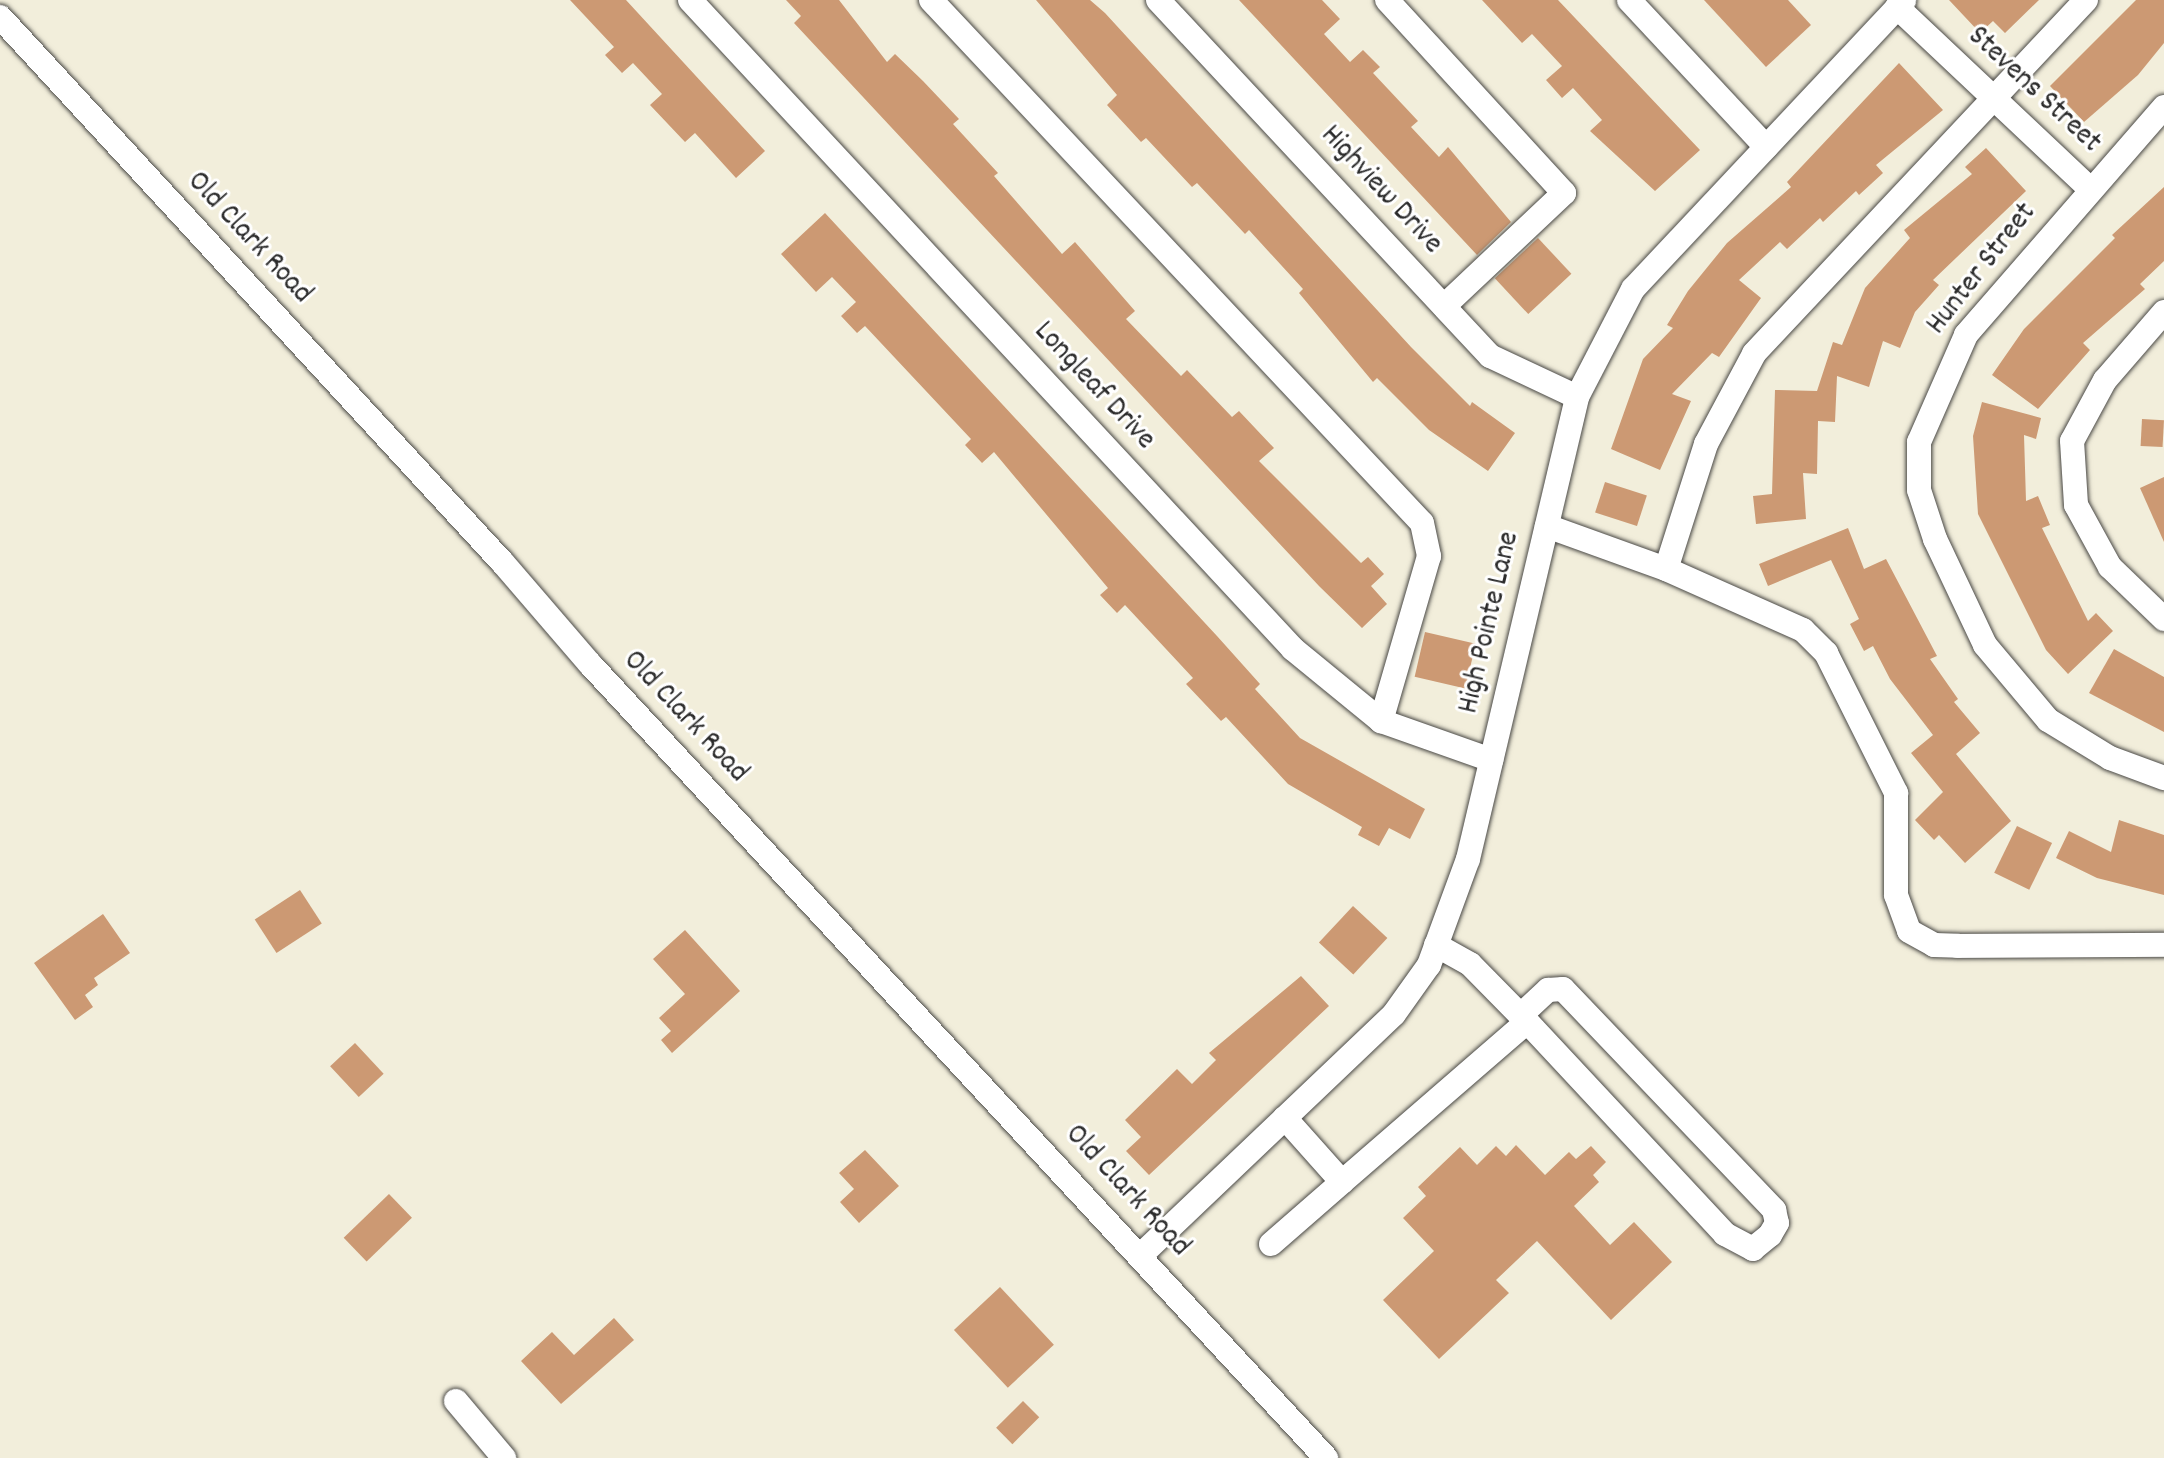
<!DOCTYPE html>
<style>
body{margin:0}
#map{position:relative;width:2164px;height:1458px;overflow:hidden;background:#f2eedb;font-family:Dekko,sans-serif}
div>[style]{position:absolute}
.building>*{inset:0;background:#cc9973;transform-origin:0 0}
.roads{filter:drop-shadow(0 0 2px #494845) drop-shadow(0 0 2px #494845)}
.minor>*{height:24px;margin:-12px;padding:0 12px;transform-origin:12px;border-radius:12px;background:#fff}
span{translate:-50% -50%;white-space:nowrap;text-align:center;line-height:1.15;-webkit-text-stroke:6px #fff;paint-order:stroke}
.street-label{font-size:30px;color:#2b2b2b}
</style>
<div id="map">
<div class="building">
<i style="clip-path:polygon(570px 0,626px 0,765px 151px,736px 178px,695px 133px,685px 142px,650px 105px,662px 94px,633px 63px,622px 73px,605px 55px,614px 47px)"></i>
<i style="clip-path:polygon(786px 0,839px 0,887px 62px,895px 54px,923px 81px,959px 119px,953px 124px,998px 173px,994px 176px,1062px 254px,1075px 242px,1135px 311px,1126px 319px,1181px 376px,1187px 370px,1232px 417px,1239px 411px,1274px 448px,1259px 461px,1361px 563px,1368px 557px,1384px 574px,1371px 586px,1387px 604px,1362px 628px,1319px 586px,794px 23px,801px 16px)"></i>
<i style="clip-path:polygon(1036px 0,1090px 0,1105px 13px,1411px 347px,1470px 406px,1472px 402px,1515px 433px,1488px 471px,1429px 430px,1377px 378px,1373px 382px,1299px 293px,1303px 289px,1249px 230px,1245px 234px,1197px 183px,1192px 187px,1146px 138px,1141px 142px,1107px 105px,1117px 95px)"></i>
<i style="clip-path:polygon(1239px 0,1322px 0,1340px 19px,1324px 34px,1350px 62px,1363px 50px,1380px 67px,1373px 73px,1418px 121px,1411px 127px,1439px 157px,1448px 147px,1511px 222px,1477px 255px)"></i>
<i style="clip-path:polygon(1482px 0,1558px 0,1700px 150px,1655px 191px,1590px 131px,1602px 120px,1573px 88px,1562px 98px,1546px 80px,1562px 66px,1532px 34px,1522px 43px)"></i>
<i style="clip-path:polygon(1704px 0,1788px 0,1811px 25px,1766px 67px)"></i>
<i style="clip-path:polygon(1949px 0,2039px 0,2005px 33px,1993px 21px,1980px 33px)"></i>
<i style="clip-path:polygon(2136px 0,2164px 0,2164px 43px,2138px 75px,2084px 122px,2050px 86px)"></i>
<i style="clip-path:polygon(1899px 63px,1943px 110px,1876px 165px,1883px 173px,1859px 195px,1856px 191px,1823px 222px,1820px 218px,1787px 249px,1780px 242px,1739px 280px,1761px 298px,1719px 357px,1712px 353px,1672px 394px,1691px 401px,1660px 470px,1611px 449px,1643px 359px,1673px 328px,1667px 325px,1688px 291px,1727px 243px,1791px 187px,1787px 182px)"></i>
<i style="clip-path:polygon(1986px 148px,2026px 191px,1933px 280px,1939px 285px,1915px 312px,1900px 348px,1883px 341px,1869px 387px,1837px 376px,1835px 422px,1818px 421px,1817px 474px,1803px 473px,1806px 519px,1756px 524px,1753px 496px,1772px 494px,1775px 390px,1817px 391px,1833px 342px,1842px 345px,1865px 288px,1910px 238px,1904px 230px,1972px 174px,1965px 167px)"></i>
<i style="clip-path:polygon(2164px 187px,2164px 261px,2140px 284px,2145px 289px,2083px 343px,2090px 350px,2038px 409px,1992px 375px,2024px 329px,2115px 238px,2112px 235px)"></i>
<i style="clip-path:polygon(825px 213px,1217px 636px,1260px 684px,1255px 689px,1300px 738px,1425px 809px,1410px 839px,1389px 828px,1379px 846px,1358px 835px,1362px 827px,1288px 784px,1226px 717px,1221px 721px,1186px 684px,1193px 678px,1125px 605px,1117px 613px,1100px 595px,1108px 588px,994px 452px,982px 463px,965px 445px,971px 439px,865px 326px,857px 333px,841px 316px,856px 302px,832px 277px,816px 292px,781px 254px)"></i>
<i style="left:1538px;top:238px;width:49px;height:59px;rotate:47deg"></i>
<i style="clip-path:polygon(1982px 402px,2041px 418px,2036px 439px,2024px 435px,2026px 501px,2038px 496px,2050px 525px,2042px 528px,2088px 621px,2096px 613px,2113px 631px,2068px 674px,2046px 650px,1978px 514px,1973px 436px)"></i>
<i style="left:2142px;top:419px;width:22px;height:27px;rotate:3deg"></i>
<i style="clip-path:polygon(2164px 477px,2164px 542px,2140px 488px)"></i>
<i style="left:1605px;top:482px;width:44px;height:32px;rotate:18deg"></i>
<i style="clip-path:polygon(1848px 528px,1864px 569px,1886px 559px,1937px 656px,1930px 659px,1958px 699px,1954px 702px,1980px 733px,1956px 754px,2011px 821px,1965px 863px,1939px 835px,1934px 840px,1915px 820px,1943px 792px,1911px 753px,1933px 735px,1890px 679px,1873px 646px,1864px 651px,1850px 624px,1859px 619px,1831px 560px,1768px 586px,1759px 564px)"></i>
<i style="left:1425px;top:632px;width:52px;height:46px;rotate:13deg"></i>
<i style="clip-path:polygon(2114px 649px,2164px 677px,2164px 732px,2089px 693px)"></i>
<i style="clip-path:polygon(2119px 820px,2164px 835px,2164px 895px,2097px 878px,2056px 858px,2069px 831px,2111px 852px)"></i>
<i style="left:2017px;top:826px;width:39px;height:52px;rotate:26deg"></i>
<i style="left:300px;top:890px;width:40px;height:54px;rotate:57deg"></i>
<i style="left:1353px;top:906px;width:47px;height:50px;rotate:43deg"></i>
<i style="clip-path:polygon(103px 914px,130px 953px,94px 978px,98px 985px,85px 995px,93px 1007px,75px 1020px,34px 963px)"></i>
<i style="clip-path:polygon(685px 930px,740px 991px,672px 1053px,661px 1040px,671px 1031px,659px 1018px,685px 994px,653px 959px)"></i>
<i style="clip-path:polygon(1301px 976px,1329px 1006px,1149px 1175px,1126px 1151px,1141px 1137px,1125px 1120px,1177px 1069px,1192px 1084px,1216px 1060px,1209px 1053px)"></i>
<i style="left:355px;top:1043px;width:42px;height:34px;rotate:47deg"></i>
<i style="clip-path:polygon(1516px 1145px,1545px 1175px,1569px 1152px,1576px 1159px,1591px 1146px,1606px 1162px,1593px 1175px,1599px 1182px,1574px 1206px,1610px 1245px,1634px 1222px,1672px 1262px,1611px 1320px,1537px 1241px,1496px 1280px,1509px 1293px,1439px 1359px,1383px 1300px,1434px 1251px,1403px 1218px,1426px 1196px,1418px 1187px,1460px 1147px,1477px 1165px,1496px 1146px,1506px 1156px)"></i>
<i style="clip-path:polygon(865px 1150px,899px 1186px,859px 1223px,840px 1202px,854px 1189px,839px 1173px)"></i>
<i style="left:389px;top:1194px;width:33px;height:63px;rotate:46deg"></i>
<i style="left:1000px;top:1287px;width:79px;height:63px;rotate:47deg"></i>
<i style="clip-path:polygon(614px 1318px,634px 1340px,561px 1404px,521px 1361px,552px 1332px,574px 1355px)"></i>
<i style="left:1023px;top:1401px;width:23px;height:38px;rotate:45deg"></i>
</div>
<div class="roads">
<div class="minor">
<i style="left:690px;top:0;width:886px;rotate:47.1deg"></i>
<i style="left:1293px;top:649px;width:114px;rotate:39.3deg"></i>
<i style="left:1381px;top:721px;width:117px;rotate:19.5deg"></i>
<i style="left:931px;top:0;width:717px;rotate:46.81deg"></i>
<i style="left:1422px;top:523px;width:34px;rotate:78deg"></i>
<i style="left:1429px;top:556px;width:172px;rotate:106.2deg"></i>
<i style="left:1158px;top:0;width:487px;rotate:47deg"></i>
<i style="left:1490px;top:356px;width:96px;rotate:25.2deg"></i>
<i style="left:1387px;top:0;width:262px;rotate:47.5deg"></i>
<i style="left:1564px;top:193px;width:165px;rotate:136.7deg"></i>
<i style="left:1629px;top:0;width:201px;rotate:47deg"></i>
<i style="left:2086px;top:0;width:485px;rotate:133.2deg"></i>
<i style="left:1754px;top:354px;width:102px;rotate:118.1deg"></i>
<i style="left:1706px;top:444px;width:131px;rotate:107.7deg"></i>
<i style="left:1666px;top:569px;width:150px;rotate:24deg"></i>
<i style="left:1803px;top:630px;width:33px;rotate:45deg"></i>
<i style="left:1826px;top:653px;width:157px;rotate:63.4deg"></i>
<i style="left:1896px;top:793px;width:102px;rotate:90deg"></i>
<i style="left:1896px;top:895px;width:38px;rotate:70deg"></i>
<i style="left:1909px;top:931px;width:29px;rotate:29deg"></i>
<i style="left:1934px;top:945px;width:24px;rotate:2deg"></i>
<i style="left:1958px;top:946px;width:206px;rotate:-0.3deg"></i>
<i style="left:1897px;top:7px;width:265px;rotate:43.3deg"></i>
<i style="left:0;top:17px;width:742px;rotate:47.35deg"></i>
<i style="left:503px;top:563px;width:133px;rotate:49.3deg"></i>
<i style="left:590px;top:664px;width:1083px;rotate:47.17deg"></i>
<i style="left:2164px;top:107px;width:302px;rotate:131deg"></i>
<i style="left:1966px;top:335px;width:117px;rotate:113.7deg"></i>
<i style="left:1919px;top:442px;width:48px;rotate:90deg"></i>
<i style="left:1919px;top:490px;width:52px;rotate:71.9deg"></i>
<i style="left:1935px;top:539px;width:117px;rotate:64.7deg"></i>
<i style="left:1985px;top:645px;width:98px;rotate:50deg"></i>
<i style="left:2048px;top:720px;width:73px;rotate:31.5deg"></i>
<i style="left:2110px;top:758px;width:58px;rotate:20.3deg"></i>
<i style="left:2164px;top:312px;width:90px;rotate:130.9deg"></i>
<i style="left:2105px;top:380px;width:69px;rotate:118.4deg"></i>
<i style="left:2072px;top:441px;width:64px;rotate:86.4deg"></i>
<i style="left:2076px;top:505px;width:71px;rotate:61.3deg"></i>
<i style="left:2110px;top:567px;width:75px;rotate:43.9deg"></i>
<i style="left:1547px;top:526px;width:127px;rotate:19.9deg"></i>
<i style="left:1521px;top:1015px;width:37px;rotate:-43deg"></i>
<i style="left:1548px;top:990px;width:15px;rotate:-4deg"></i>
<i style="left:1563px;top:989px;width:306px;rotate:46.3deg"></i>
<i style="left:1774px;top:1210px;width:13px;rotate:77deg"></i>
<i style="left:1777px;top:1223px;width:14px;rotate:120deg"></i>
<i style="left:1770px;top:1235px;width:22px;rotate:141deg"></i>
<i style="left:1753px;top:1249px;width:32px;rotate:-152deg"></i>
<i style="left:1725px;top:1234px;width:290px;rotate:-133deg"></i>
<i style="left:1342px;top:1182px;width:245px;rotate:-40.9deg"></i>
<i style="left:1527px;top:1022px;width:81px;rotate:-134.5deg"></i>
<i style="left:1470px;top:964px;width:39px;rotate:-151deg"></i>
<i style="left:1271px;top:1244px;width:94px;rotate:-41.1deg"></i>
<i style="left:1342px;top:1182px;width:86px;rotate:-131.7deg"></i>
<i style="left:1141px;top:1255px;width:349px;rotate:-43.6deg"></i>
<i style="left:1394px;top:1014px;width:60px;rotate:-54.5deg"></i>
<i style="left:1429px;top:965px;width:113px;rotate:-69.8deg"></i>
<i style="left:1468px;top:859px;width:475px;rotate:-76.7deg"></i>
<i style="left:1577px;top:397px;width:122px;rotate:-62.6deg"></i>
<i style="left:1633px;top:289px;width:396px;rotate:-46.8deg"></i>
<i style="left:456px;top:1401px;width:75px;rotate:49.9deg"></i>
</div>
</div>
<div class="street-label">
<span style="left:2033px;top:91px;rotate:43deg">Stevens Street</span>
<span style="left:1380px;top:191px;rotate:47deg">Highview Drive</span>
<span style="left:248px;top:239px;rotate:47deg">Old Clark Road</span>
<span style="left:1983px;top:270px;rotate:-52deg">Hunter Street</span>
<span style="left:1093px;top:387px;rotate:47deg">Longleaf Drive</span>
<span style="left:1491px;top:623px;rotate:-77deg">High Pointe Lane</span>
<span style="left:684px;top:718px;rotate:47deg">Old Clark Road</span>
<span style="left:1126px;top:1192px;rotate:47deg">Old Clark Road</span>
</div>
</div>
